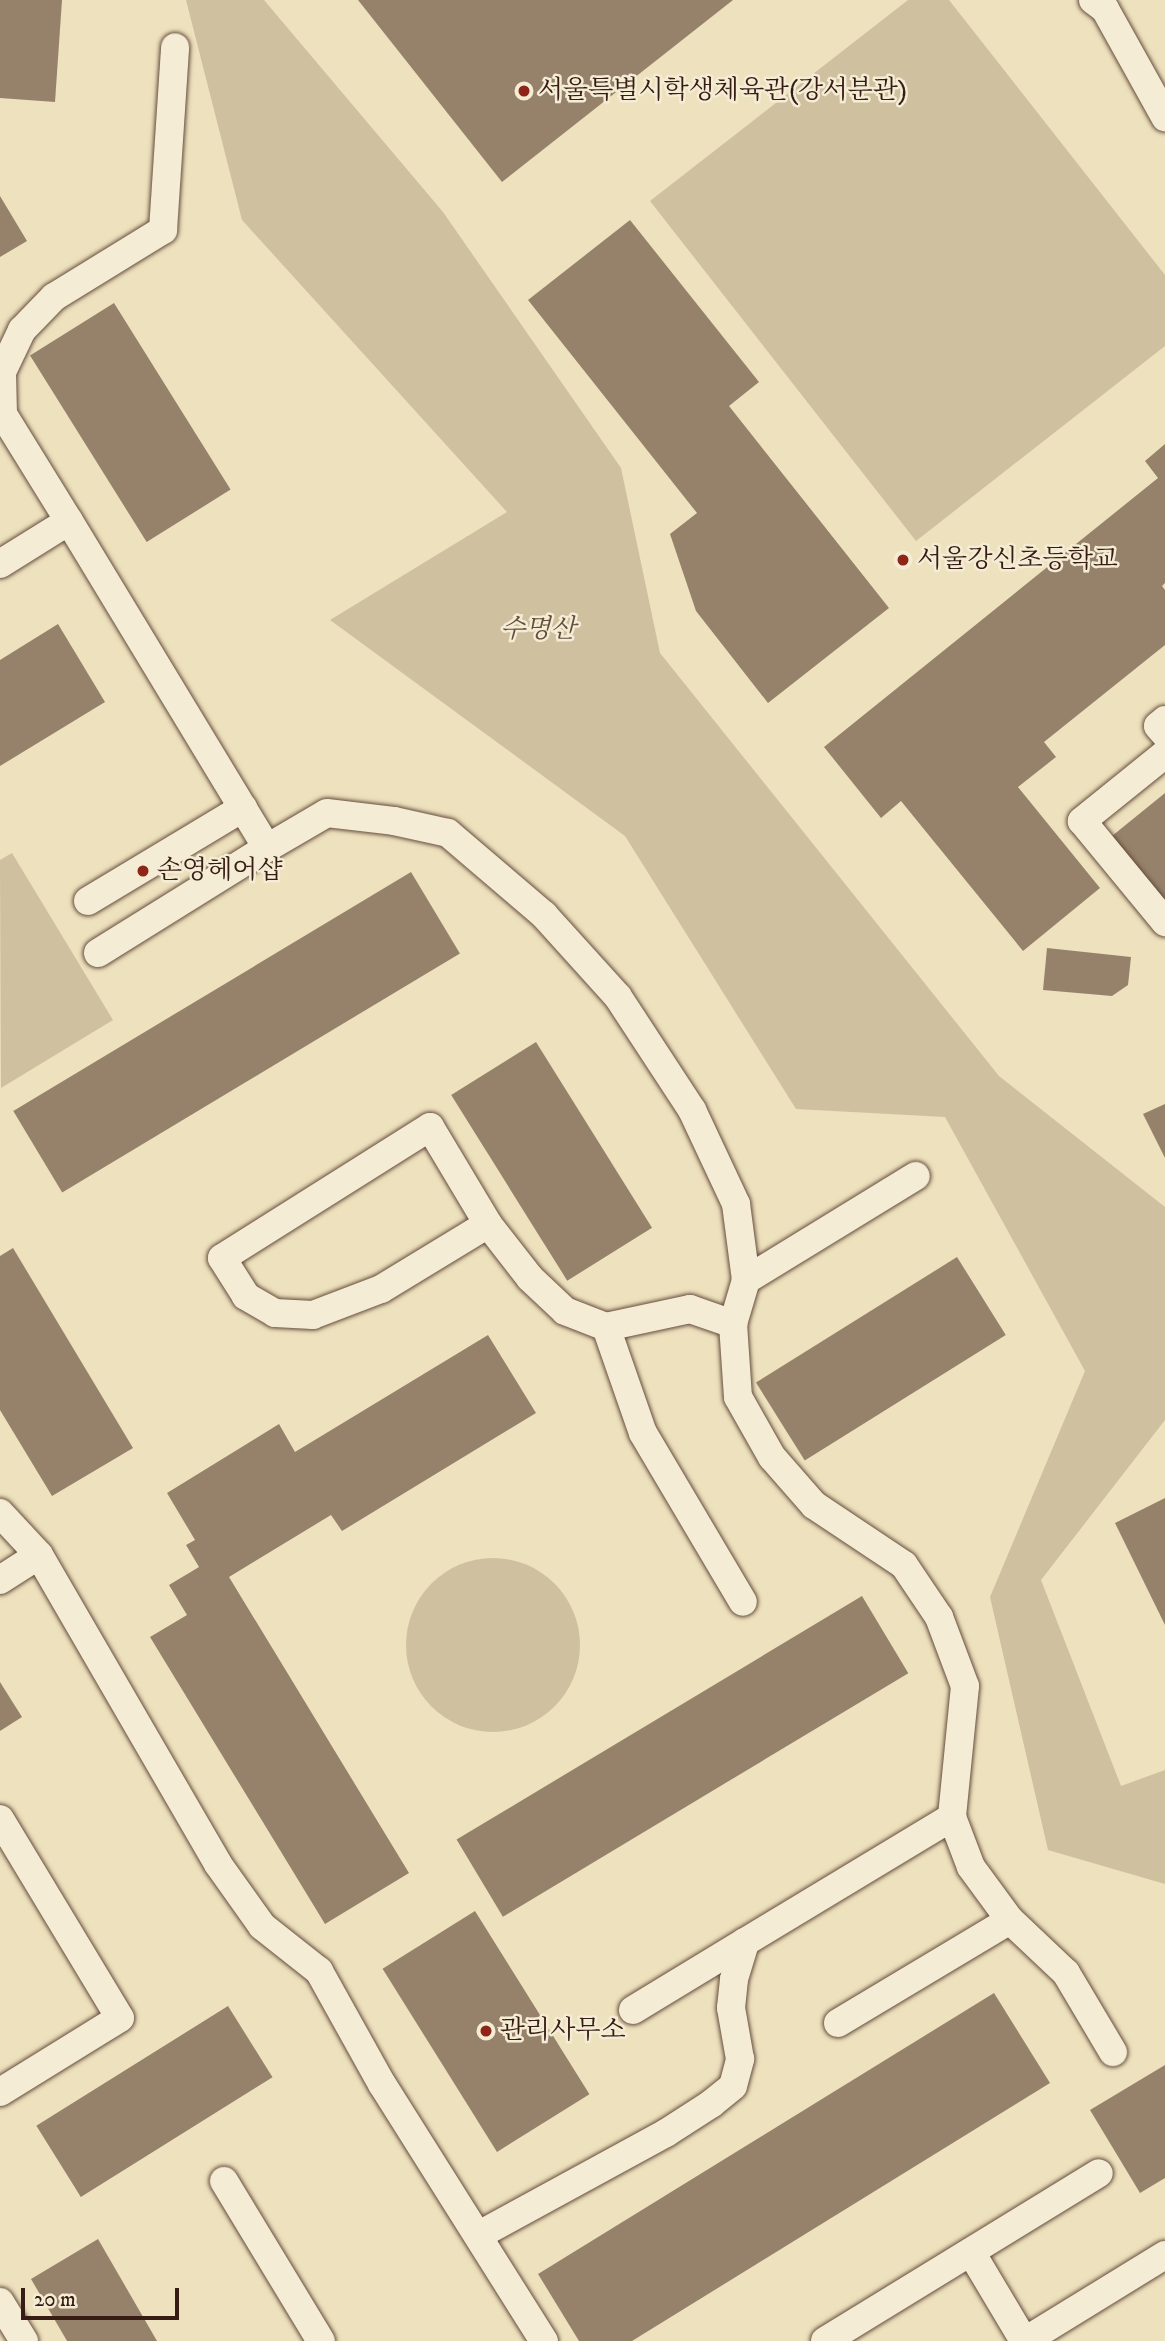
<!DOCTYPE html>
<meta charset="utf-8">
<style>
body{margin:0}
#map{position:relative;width:1165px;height:2341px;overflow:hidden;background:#eee1bd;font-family:"IM FELL DW Pica","Noto Serif KR",serif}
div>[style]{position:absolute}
.green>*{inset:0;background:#cfc0a0}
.round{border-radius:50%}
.building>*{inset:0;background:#96826b;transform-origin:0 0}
.roads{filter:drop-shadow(0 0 2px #654d3e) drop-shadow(0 0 2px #654d3e)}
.service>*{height:28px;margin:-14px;padding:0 14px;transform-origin:14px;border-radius:14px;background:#f4ecd4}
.dots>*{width:19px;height:19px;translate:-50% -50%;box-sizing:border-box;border:4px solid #f4ecd4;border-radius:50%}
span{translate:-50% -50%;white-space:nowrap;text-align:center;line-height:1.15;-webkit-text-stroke:5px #f4ecd4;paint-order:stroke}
.poi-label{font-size:26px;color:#371c13}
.left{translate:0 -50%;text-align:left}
.park-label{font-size:26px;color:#654d3d;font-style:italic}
.scale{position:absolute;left:21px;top:2288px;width:158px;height:32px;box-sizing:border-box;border:4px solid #371c13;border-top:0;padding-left:9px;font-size:21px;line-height:24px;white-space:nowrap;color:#371c13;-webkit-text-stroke:5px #f4ecd4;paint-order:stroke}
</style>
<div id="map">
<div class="green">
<i style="clip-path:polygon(186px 0,264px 0,443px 212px,621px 468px,660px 653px,999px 1076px,1165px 1207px,1165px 1420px,1041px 1580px,1121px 1786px,1165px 1770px,1165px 1884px,1048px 1850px,990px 1597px,1085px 1371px,945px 1117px,796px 1109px,625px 836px,330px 620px,507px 512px,242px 220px)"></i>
<i style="clip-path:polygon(908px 0,949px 0,1165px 275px,1165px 346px,916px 541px,650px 201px)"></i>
<i style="clip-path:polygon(12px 853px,113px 1020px,1px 1088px,0 860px)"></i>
<i class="round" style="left:406px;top:1558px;width:174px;height:174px"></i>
</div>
<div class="building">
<i style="clip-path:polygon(0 0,62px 0,55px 102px,0 98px)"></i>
<i style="clip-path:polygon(358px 0,733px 0,502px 182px)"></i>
<i style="clip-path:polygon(0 196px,27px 241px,0 257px)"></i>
<i style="clip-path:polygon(630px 220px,759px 382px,729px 406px,889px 608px,768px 703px,696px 611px,670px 534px,697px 513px,528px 300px)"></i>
<i style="left:114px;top:303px;width:220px;height:99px;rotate:58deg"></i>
<i style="clip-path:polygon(1165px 444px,1165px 583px,1162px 586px,1165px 590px,1165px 645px,1044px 742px,1056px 757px,1018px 787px,1100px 888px,1023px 951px,901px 801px,881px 818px,824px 747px,1158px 478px,1145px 461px)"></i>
<i style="clip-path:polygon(58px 624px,105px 702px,0 766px,0 660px)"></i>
<i style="clip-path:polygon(1165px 793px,1165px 901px,1112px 836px)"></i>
<i style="left:411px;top:872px;width:95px;height:464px;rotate:59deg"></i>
<i style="clip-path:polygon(1047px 948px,1131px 957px,1128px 985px,1112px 996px,1043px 990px)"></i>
<i style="left:536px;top:1042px;width:219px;height:100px;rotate:58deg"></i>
<i style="clip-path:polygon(1165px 1104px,1165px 1158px,1143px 1114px)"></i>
<i style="clip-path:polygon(13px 1248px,133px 1448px,52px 1496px,0 1410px,0 1256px)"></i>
<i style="left:957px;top:1257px;width:92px;height:237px;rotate:58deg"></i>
<i style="clip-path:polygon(488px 1335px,536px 1413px,342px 1531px,331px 1515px,229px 1577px,409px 1873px,325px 1924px,150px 1637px,187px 1615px,169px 1585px,199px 1567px,186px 1545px,195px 1540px,167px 1493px,279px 1424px,295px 1452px)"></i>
<i style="clip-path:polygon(1165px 1498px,1165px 1625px,1115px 1523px)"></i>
<i style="left:862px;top:1596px;width:90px;height:473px;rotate:59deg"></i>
<i style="clip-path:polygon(0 1682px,22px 1717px,0 1731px)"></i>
<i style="left:475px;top:1911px;width:216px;height:109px;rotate:58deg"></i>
<i style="clip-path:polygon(994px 1993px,1050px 2083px,632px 2341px,579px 2341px,538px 2274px)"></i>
<i style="left:228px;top:2006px;width:84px;height:226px;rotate:58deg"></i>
<i style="clip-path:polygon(1165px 2065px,1165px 2178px,1140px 2193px,1090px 2110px)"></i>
<i style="clip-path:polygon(98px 2239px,157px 2341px,67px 2341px,31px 2279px)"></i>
</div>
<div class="roads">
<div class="service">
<i style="left:1093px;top:0;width:15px;rotate:37deg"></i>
<i style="left:1105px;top:9px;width:124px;rotate:60.9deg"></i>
<i style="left:69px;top:521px;width:126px;rotate:-121.7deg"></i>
<i style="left:3px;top:414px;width:42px;rotate:-91.4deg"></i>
<i style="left:2px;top:372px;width:47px;rotate:-64.5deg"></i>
<i style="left:22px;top:330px;width:46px;rotate:-45.9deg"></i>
<i style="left:54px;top:297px;width:128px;rotate:-31.6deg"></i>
<i style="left:163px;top:230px;width:183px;rotate:-86.2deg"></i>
<i style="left:0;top:564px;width:81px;rotate:-31.9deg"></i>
<i style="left:69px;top:521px;width:382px;rotate:58.8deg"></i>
<i style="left:267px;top:848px;width:69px;rotate:-30.3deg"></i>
<i style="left:327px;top:813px;width:67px;rotate:6.8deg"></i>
<i style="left:394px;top:821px;width:55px;rotate:12.5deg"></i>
<i style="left:448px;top:833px;width:126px;rotate:40.5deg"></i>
<i style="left:544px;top:915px;width:110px;rotate:47.9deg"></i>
<i style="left:618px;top:997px;width:135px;rotate:56.8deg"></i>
<i style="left:692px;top:1110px;width:104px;rotate:64.9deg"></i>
<i style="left:736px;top:1204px;width:77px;rotate:82.5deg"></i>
<i style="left:746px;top:1280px;width:46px;rotate:106.5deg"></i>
<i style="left:733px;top:1324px;width:73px;rotate:86.1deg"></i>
<i style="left:738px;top:1397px;width:69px;rotate:60.5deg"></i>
<i style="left:772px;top:1457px;width:64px;rotate:48.8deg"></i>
<i style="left:814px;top:1505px;width:108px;rotate:33.7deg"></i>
<i style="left:904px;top:1565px;width:63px;rotate:56.1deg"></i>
<i style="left:939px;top:1617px;width:74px;rotate:69.4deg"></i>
<i style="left:965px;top:1686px;width:132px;rotate:95.7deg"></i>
<i style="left:952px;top:1817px;width:53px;rotate:69.2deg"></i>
<i style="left:971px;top:1867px;width:66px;rotate:53.7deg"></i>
<i style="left:1010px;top:1920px;width:77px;rotate:43.4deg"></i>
<i style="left:1066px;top:1973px;width:92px;rotate:59.3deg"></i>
<i style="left:1165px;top:720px;width:9px;rotate:139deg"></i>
<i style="left:1158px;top:726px;width:11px;rotate:49deg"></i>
<i style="left:1165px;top:754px;width:107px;rotate:141.1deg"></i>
<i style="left:1082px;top:821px;width:131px;rotate:50.6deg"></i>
<i style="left:88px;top:901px;width:181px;rotate:-31deg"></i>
<i style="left:98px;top:953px;width:199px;rotate:-31.9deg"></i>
<i style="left:488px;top:1224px;width:125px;rotate:148.7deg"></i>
<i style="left:381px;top:1289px;width:73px;rotate:159.1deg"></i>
<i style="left:313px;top:1315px;width:38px;rotate:-177deg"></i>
<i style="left:275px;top:1313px;width:34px;rotate:-150deg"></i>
<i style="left:246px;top:1296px;width:45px;rotate:-122.3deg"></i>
<i style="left:222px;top:1258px;width:246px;rotate:-32.2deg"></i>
<i style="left:430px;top:1127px;width:113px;rotate:59.1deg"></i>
<i style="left:488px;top:1224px;width:68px;rotate:52.1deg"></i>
<i style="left:530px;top:1278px;width:48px;rotate:43.3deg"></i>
<i style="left:565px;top:1311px;width:44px;rotate:21.3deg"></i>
<i style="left:606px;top:1327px;width:86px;rotate:-12.1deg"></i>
<i style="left:690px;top:1309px;width:46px;rotate:19.2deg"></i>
<i style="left:746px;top:1280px;width:199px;rotate:-31.5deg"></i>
<i style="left:606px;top:1327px;width:112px;rotate:70.8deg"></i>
<i style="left:643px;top:1433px;width:196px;rotate:59.4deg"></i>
<i style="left:0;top:1513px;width:57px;rotate:47.1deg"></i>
<i style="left:39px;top:1555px;width:357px;rotate:59.9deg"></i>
<i style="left:218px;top:1864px;width:76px;rotate:54.6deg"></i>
<i style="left:262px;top:1926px;width:73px;rotate:38.3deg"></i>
<i style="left:319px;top:1971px;width:129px;rotate:60.9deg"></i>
<i style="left:382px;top:2084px;width:304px;rotate:57.8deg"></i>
<i style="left:0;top:1580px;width:46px;rotate:-32.7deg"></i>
<i style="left:0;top:1819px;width:232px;rotate:58.9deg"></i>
<i style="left:120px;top:2018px;width:141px;rotate:148.3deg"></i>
<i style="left:633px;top:2010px;width:131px;rotate:-31.3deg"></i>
<i style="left:838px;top:2023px;width:200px;rotate:-30.9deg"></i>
<i style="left:224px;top:2181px;width:187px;rotate:58.8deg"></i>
<i style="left:479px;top:2235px;width:213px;rotate:-28.6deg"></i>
<i style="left:666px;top:2133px;width:54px;rotate:-32.8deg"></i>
<i style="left:711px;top:2104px;width:28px;rotate:-39deg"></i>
<i style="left:733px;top:2086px;width:28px;rotate:-75deg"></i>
<i style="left:740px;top:2059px;width:52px;rotate:-100deg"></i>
<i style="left:731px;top:2008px;width:29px;rotate:-84deg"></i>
<i style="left:734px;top:1979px;width:39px;rotate:-73deg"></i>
<i style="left:745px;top:1942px;width:242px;rotate:-31.1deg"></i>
<i style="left:971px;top:2252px;width:104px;rotate:59.2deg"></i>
<i style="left:0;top:2302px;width:46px;rotate:58.4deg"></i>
<i style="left:825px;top:2341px;width:321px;rotate:-31.5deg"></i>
<i style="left:1025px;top:2341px;width:164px;rotate:-31.6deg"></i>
</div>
</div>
<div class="dots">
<i style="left:524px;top:91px;background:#8f2418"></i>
<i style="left:903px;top:560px;background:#8f2418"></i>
<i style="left:143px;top:871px;background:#8f2418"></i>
<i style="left:486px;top:2031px;background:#8f2418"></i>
</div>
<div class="poi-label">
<span class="left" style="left:538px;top:91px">서울특별시학생체육관(강서분관)</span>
<span class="left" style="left:917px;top:560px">서울강신초등학교</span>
<span class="left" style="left:157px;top:871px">손영헤어샵</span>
<span class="left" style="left:500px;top:2031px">관리사무소</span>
</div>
<div class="park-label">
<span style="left:538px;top:630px">수명산</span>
</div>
<div class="scale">20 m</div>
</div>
